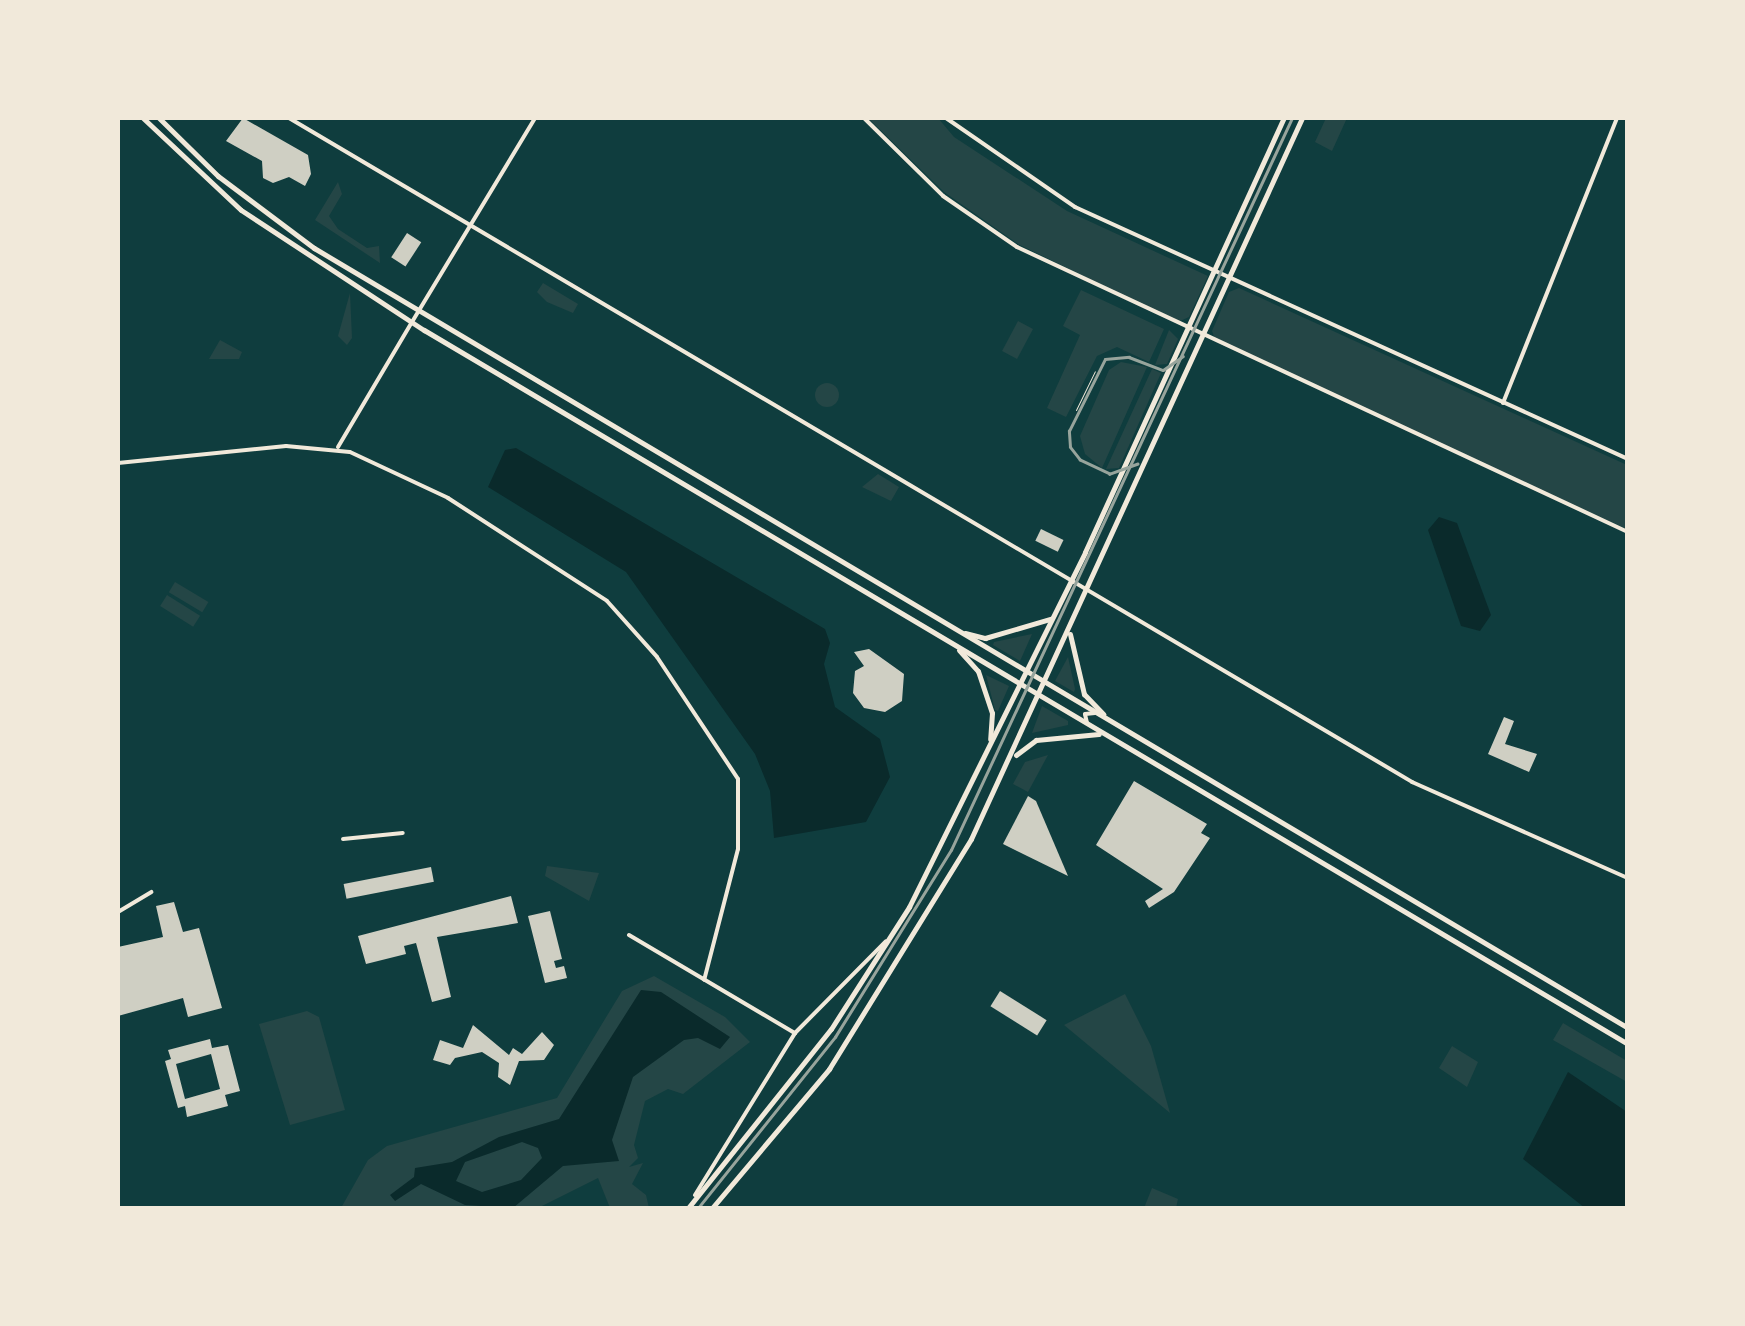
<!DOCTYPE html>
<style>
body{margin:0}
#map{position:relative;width:1745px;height:1326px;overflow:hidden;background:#0f3d3e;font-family:"DM Sans",sans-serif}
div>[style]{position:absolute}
.green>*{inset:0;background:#244646;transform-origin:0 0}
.round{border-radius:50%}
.water>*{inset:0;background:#0a2a2b}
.building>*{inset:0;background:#cfcfc3;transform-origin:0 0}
.path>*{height:1px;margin:-0.5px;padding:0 0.5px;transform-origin:0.5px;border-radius:0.5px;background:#f1e9da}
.minor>*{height:4px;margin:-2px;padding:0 2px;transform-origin:2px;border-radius:2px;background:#f1e9da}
.tertiary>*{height:4px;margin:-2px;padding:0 2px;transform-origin:2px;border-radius:2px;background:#f1e9da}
.secondary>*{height:5px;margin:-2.5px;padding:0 2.5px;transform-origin:2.5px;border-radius:2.5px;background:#f1e9da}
.tram>*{height:2.5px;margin:-1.25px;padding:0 1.25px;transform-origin:1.25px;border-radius:1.25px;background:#97a49c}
span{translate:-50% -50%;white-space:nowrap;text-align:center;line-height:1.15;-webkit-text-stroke:9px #f1e9da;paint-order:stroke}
.frame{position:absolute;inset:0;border:120px solid #f1e9da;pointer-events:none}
</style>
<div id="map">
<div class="green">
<i style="clip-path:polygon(868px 118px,938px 118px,954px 137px,1067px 211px,1208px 276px,1189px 317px,1178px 322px,1018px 244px,944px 192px)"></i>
<i style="clip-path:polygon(1326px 118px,1347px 118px,1332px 151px,1315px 142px)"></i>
<i style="clip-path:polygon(338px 182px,342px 194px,329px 216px,338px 229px,367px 248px,379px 246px,380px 263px,315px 220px)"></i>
<i style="clip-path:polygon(543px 283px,578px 304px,573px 313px,547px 302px,537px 292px)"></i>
<i style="clip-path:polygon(1239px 288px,1627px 465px,1627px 529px,1216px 342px,1212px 331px,1229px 292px)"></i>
<i style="clip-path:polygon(1081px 290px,1164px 329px,1149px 362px,1117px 347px,1097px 356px,1066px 417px,1047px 408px,1080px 335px,1063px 326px)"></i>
<i style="clip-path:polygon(350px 293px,352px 338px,347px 345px,338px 336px)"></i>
<i style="left:1018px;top:321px;width:17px;height:34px;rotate:28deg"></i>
<i style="clip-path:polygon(1169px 330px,1178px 339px,1167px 364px,1155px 365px)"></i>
<i style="clip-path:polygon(220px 340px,242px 352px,239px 359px,209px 359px)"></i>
<i style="clip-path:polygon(1121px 362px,1147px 367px,1102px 468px,1085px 454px,1080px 436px,1109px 370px)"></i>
<i style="clip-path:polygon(1152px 369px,1161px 373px,1119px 468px,1106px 469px)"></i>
<i class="round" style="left:815px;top:383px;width:24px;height:24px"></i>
<i style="clip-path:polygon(878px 474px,899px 487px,891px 501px,862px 487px)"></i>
<i style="left:175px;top:582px;width:39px;height:12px;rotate:31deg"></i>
<i style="left:167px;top:595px;width:39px;height:13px;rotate:32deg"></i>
<i style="clip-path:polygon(1032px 634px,1020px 661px,993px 645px,994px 642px)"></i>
<i style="clip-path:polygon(1068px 657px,1075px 689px,1074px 692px,1055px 681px)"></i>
<i style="clip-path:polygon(986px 675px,1009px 686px,998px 711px,995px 710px)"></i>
<i style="clip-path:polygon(1042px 706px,1068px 721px,1068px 725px,1032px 733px)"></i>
<i style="clip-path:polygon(1048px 755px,1028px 792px,1013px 784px,1025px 762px)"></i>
<i style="clip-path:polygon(547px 866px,599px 873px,589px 901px,545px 876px)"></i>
<i style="clip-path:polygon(654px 976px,725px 1017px,750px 1042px,683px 1094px,668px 1089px,645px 1101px,634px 1145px,638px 1158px,629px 1167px,643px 1163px,632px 1184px,646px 1195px,649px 1208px,610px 1208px,598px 1178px,538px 1208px,341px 1208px,368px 1160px,387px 1146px,557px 1098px,622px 991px)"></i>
<i style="clip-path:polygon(1125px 994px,1151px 1046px,1170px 1113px,1064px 1025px)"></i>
<i style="clip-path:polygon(307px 1011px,319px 1017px,345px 1110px,290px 1125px,259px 1024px)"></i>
<i style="clip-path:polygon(1563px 1023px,1627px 1061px,1627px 1082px,1553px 1040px)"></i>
<i style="clip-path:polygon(1452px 1046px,1478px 1062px,1467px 1087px,1439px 1068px)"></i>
<i style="clip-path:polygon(1152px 1188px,1178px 1199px,1176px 1208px,1144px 1208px)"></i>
</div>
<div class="water">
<i style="clip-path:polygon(516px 448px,825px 629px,830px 643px,824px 664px,835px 707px,880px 739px,890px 777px,866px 822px,774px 838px,770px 791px,755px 754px,626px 572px,488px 487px,505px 450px)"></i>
<i style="clip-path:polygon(1439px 517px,1457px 523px,1491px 615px,1480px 631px,1461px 626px,1428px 530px)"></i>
<i style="clip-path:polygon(evenodd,641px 990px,661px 992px,730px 1037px,720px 1049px,698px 1038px,684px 1040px,633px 1077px,612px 1140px,619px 1161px,563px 1166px,513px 1208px,465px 1205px,421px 1184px,395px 1201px,390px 1195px,414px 1177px,415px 1168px,452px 1162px,499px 1137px,559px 1119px,641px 990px,522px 1142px,538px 1148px,542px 1158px,521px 1180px,482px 1192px,456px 1181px,465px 1162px,522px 1142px)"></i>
<i style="clip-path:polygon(1568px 1072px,1627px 1112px,1627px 1208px,1585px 1208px,1523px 1159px)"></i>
</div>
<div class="building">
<i style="clip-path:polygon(243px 118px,308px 155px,311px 174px,305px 186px,289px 177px,273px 183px,263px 178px,262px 161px,226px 141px)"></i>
<i style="left:407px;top:233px;width:17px;height:29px;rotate:33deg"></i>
<i style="left:1041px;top:529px;width:25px;height:13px;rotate:26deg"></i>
<i style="clip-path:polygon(869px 649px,904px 674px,902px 701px,885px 712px,864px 708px,853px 693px,855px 671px,864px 666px,854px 652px)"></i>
<i style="clip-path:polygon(1504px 717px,1514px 721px,1505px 744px,1537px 754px,1529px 772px,1488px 754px)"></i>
<i style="clip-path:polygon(1134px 781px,1207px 824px,1201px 833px,1210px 838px,1174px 892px,1149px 908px,1145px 901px,1163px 889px,1096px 845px)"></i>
<i style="clip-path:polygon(1028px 796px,1036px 801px,1068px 876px,1003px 844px)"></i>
<i style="left:431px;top:867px;width:15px;height:89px;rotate:79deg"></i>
<i style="clip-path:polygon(511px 896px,518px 923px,437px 937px,451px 997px,432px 1002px,416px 943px,404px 946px,406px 954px,366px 964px,358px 936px)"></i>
<i style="clip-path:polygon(174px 902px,183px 932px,199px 928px,222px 1008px,188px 1017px,183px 998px,118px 1016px,118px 947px,163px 937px,156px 906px)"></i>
<i style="clip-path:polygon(550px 911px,562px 959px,554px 961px,556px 968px,564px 966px,567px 978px,545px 983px,528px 916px)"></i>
<i style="left:1000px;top:991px;width:55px;height:18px;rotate:32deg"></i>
<i style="clip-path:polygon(473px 1025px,509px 1055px,513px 1048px,522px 1054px,542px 1032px,554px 1045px,544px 1060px,519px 1061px,510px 1085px,498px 1077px,499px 1063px,482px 1052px,455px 1058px,450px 1065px,433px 1060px,440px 1040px,463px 1048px)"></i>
<i style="clip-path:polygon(evenodd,210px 1039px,212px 1048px,228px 1045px,240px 1091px,225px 1095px,228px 1106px,187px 1117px,185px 1106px,178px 1108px,165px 1061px,171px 1059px,168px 1050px,210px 1039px,211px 1054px,220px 1089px,185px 1099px,176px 1064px,211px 1054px)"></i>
</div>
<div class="path">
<i style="left:1076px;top:410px;width:43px;rotate:-64deg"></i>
</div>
<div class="minor">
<i style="left:289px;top:118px;width:1305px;rotate:30.59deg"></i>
<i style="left:1412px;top:782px;width:236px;rotate:24deg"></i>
<i style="left:1503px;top:403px;width:307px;rotate:-68.2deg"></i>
<i style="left:338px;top:447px;width:145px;rotate:-59.4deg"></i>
<i style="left:118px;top:463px;width:169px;rotate:-5.8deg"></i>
<i style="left:286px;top:446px;width:64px;rotate:5.4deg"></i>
<i style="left:350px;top:452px;width:108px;rotate:25.1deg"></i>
<i style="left:448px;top:498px;width:189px;rotate:32.9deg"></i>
<i style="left:607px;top:601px;width:75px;rotate:48.2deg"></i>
<i style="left:657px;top:657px;width:146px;rotate:56.4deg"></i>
<i style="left:738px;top:779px;width:70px;rotate:90deg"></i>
<i style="left:738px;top:849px;width:135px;rotate:104.5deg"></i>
<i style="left:1087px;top:723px;width:9px;rotate:-103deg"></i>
<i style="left:1085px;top:714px;width:10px;rotate:-6deg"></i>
<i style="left:343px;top:839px;width:60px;rotate:-5.7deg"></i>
<i style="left:118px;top:912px;width:39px;rotate:-31deg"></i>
<i style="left:629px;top:935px;width:193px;rotate:30.6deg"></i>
<i style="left:695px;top:1195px;width:190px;rotate:-58.3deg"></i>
<i style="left:795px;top:1033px;width:129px;rotate:-45.3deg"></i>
</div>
<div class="tertiary">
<i style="left:864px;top:118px;width:111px;rotate:44.6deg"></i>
<i style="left:943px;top:196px;width:90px;rotate:34.6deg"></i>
<i style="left:1017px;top:247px;width:674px;rotate:25.01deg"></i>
<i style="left:946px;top:118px;width:157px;rotate:34.6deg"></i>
<i style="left:1075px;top:207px;width:608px;rotate:24.5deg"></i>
<i style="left:412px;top:322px;width:238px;rotate:-58.9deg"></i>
</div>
<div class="secondary">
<i style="left:143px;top:118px;width:134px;rotate:43.2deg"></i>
<i style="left:241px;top:210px;width:219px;rotate:33.3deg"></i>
<i style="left:424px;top:330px;width:1400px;rotate:30.67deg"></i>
<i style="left:159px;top:118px;width:83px;rotate:44.5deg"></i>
<i style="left:218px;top:176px;width:120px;rotate:36.9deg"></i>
<i style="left:314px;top:248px;width:1528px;rotate:30.69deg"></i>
<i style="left:965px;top:633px;width:21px;rotate:14deg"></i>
<i style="left:985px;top:638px;width:68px;rotate:-16.3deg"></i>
<i style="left:1070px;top:634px;width:62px;rotate:76.9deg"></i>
<i style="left:1084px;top:694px;width:28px;rotate:46deg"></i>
<i style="left:959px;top:650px;width:28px;rotate:48deg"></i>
<i style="left:978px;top:671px;width:44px;rotate:71.6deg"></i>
<i style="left:992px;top:713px;width:26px;rotate:94deg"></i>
<i style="left:1016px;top:755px;width:25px;rotate:-37deg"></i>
<i style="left:1036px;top:740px;width:63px;rotate:-5.4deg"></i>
<i style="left:688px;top:1208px;width:229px;rotate:-51.4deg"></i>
<i style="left:831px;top:1029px;width:145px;rotate:-57.4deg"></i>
<i style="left:909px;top:907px;width:396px;rotate:-63.6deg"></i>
<i style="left:1085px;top:552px;width:477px;rotate:-65.4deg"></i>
<i style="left:712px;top:1208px;width:182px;rotate:-49.9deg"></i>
<i style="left:829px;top:1069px;width:270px;rotate:-58.3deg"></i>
<i style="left:971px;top:839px;width:793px;rotate:-65.34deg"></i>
</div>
<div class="tram">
<i style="left:1138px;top:464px;width:30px;rotate:160deg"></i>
<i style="left:1110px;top:474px;width:33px;rotate:-155deg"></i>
<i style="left:1080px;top:460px;width:16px;rotate:-128deg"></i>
<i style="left:1070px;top:447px;width:16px;rotate:-94deg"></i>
<i style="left:1069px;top:431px;width:80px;rotate:-63.4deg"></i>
<i style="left:1105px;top:359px;width:24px;rotate:-5deg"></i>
<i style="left:1129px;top:357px;width:36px;rotate:21deg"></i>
<i style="left:1163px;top:370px;width:24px;rotate:-35deg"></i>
<i style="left:698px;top:1208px;width:219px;rotate:-51.3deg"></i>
<i style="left:835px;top:1037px;width:220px;rotate:-58.2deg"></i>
<i style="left:951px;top:850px;width:808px;rotate:-65.02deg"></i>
</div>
<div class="frame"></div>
</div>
